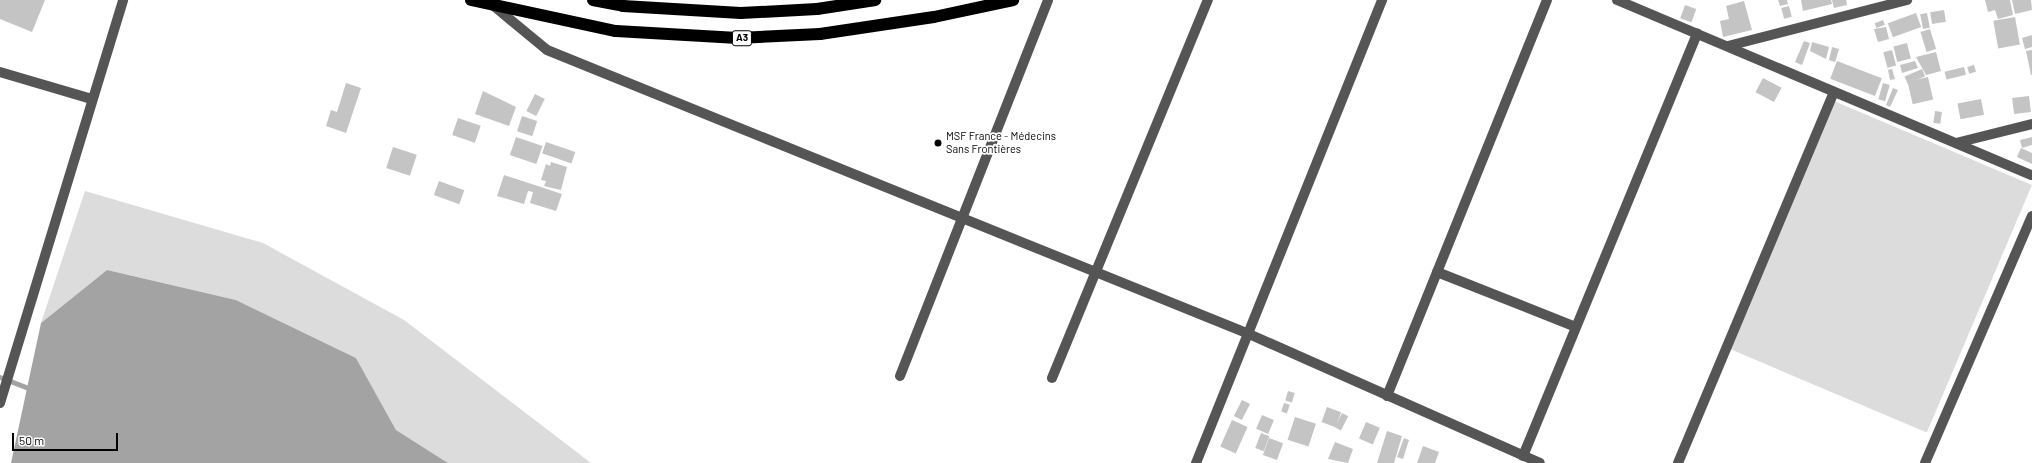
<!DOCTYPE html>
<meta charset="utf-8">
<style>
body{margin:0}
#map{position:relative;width:2032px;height:463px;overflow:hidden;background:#fff;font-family:Barlow,sans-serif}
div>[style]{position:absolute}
.green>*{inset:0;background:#dcdcdc;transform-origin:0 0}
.water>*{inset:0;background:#a3a3a3}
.stream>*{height:4.5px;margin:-2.25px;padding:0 2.25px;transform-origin:2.25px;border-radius:2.25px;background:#a3a3a3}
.building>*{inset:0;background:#c4c4c4;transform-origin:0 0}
.minor>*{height:10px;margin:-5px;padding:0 5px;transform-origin:5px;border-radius:5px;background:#555}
.highway>*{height:12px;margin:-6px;padding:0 6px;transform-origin:6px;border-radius:6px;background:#000}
.dots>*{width:11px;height:11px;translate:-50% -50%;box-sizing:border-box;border:2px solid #fff;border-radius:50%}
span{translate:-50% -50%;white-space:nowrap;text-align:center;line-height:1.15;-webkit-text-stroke:3.5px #fff;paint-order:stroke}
.shield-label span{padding:1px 3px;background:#fff;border:1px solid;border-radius:3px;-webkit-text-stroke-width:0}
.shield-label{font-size:10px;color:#000;font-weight:700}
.poi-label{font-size:11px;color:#000}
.left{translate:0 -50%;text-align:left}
.scale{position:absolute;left:12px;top:433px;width:106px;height:18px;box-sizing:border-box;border:2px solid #000;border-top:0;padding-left:5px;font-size:12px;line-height:14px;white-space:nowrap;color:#000;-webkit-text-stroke:3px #fff;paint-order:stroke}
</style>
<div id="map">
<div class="green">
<i style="left:1834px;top:101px;width:215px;height:269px;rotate:23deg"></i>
<i style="clip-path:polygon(85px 191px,263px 243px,404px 320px,591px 463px,448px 463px,396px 430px,356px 358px,236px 300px,107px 270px,41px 323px)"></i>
</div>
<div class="water">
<i style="clip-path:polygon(107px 270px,236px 300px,356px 358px,396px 430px,448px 463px,11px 463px,41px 323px)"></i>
</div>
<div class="stream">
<i style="left:0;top:377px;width:34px;rotate:21deg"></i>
</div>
<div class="building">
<i style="clip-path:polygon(0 0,45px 0,32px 32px,0 19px)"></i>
<i style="clip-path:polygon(1778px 0,1787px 0,1788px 4px,1780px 6px)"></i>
<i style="clip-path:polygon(1801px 0,1831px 0,1832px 4px,1803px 11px)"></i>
<i style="clip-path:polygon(1832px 0,1846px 0,1847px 5px,1834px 8px)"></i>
<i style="clip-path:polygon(1985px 0,2010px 0,2013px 15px,1998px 19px,1995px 10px,1988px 12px)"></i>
<i style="clip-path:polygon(2012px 0,2031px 0,2032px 10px,2015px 14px)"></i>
<i style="clip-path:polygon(1744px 1px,1752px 30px,1723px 37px,1720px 21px,1729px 19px,1726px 6px)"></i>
<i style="left:1685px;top:5px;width:12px;height:14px;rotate:20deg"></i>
<i style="left:1789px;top:6px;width:11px;height:8px;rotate:75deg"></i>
<i style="left:1944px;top:10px;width:12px;height:14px;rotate:81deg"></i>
<i style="left:1916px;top:13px;width:15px;height:30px;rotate:70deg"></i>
<i style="left:1927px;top:13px;width:15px;height:7px;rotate:79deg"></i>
<i style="left:2015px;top:17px;width:28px;height:22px;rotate:80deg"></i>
<i style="left:1883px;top:20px;width:5px;height:9px;rotate:68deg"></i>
<i style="clip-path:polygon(1886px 27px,1889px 39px,1878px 42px,1874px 29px)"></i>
<i style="left:1930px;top:29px;width:21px;height:10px;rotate:73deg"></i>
<i style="clip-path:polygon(2032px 35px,2032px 47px,2025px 49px,2022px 38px)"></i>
<i style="clip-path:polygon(1804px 41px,1810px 43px,1802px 65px,1795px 62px)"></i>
<i style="clip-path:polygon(1812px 42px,1829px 47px,1826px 59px,1810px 51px)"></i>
<i style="left:1907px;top:43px;width:16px;height:14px;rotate:76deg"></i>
<i style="clip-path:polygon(1832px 47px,1839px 49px,1835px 62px,1829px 60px)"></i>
<i style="left:1892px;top:50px;width:16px;height:9px;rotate:75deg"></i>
<i style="clip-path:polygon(2032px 50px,2032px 75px,2031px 75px,2026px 51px)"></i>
<i style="clip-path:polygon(1936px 52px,1941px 71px,1926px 75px,1916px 57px)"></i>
<i style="left:1837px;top:61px;width:48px;height:19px;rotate:21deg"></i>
<i style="clip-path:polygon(1915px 61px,1918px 68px,1902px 73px,1900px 65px)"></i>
<i style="left:1974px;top:65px;width:7px;height:7px;rotate:74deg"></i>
<i style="left:1964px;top:67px;width:8px;height:20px;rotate:76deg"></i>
<i style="clip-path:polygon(1892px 69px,1895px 79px,1890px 80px,1888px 70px)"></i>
<i style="left:1922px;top:69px;width:8px;height:19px;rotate:67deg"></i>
<i style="left:1928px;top:77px;width:23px;height:21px;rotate:77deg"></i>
<i style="left:1763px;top:78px;width:21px;height:16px;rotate:28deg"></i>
<i style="clip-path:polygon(346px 83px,361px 88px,346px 133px,326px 126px,331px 110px,337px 112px)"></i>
<i style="left:1883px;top:83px;width:7px;height:17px;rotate:16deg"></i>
<i style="clip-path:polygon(1893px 88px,1898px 90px,1890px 107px,1886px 105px)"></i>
<i style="clip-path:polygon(483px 91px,516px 107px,509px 126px,475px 114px)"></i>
<i style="left:535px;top:94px;width:11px;height:19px;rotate:27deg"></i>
<i style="left:2029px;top:96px;width:16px;height:17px;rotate:83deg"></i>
<i style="left:1981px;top:99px;width:16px;height:24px;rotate:79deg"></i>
<i style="left:1935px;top:111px;width:7px;height:12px;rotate:8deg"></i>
<i style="left:522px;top:116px;width:16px;height:16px;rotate:18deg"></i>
<i style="left:458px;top:118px;width:24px;height:18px;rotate:19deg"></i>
<i style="left:516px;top:137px;width:28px;height:19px;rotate:19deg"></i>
<i style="clip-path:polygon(2032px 137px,2032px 145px,2022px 148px,2020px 140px)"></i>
<i style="left:546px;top:142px;width:31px;height:12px;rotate:19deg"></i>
<i style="left:393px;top:147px;width:25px;height:22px;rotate:18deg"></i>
<i style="clip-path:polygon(2021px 148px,2032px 153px,2032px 164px,2017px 157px)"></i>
<i style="clip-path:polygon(551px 162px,567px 167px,561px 190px,544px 186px,546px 181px,541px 180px,546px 164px,550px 166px)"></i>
<i style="clip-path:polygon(504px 175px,562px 194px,556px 211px,530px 203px,533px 192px,528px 191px,524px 204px,497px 196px)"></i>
<i style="left:439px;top:181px;width:27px;height:15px;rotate:20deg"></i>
<i style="left:1288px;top:391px;width:7px;height:10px;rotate:16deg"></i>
<i style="left:1242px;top:400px;width:9px;height:18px;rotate:27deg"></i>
<i style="left:1284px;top:403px;width:6px;height:9px;rotate:18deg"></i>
<i style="left:1327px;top:407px;width:15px;height:16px;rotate:20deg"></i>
<i style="left:1342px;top:413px;width:7px;height:16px;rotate:27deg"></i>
<i style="left:1262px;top:415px;width:13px;height:15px;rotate:23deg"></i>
<i style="left:1295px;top:417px;width:22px;height:24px;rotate:18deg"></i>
<i style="left:1232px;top:420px;width:17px;height:29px;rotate:24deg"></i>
<i style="left:1366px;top:422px;width:15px;height:18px;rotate:23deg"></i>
<i style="clip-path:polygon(1387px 431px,1402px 436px,1394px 463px,1377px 463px)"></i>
<i style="left:1261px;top:433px;width:9px;height:16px;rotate:21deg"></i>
<i style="left:1269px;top:438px;width:15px;height:18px;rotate:20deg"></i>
<i style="clip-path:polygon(1404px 438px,1409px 440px,1403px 459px,1397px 457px)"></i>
<i style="clip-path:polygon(1335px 442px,1353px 449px,1348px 463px,1328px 459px)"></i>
<i style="clip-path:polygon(1423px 446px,1439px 452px,1435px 463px,1417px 463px)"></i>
</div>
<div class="minor">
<i style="left:1617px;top:0;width:450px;rotate:22.9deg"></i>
<i style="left:495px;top:7px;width:67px;rotate:39.6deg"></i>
<i style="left:547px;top:50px;width:757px;rotate:22.03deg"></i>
<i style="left:1249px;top:334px;width:318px;rotate:23.9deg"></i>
<i style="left:1728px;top:46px;width:185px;rotate:-14.4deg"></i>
<i style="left:0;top:72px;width:96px;rotate:16.4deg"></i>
<i style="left:1956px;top:143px;width:78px;rotate:-14deg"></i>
<i style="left:1437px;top:272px;width:149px;rotate:21.6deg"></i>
<i style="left:900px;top:376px;width:404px;rotate:-68.5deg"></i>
<i style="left:1052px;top:378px;width:409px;rotate:-67.6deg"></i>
<i style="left:1387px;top:396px;width:427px;rotate:-68deg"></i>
<i style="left:0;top:403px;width:421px;rotate:-73deg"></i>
<i style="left:1523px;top:456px;width:457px;rotate:-67.6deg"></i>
<i style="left:1196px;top:463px;width:499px;rotate:-68.1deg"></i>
<i style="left:1678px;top:463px;width:402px;rotate:-67.2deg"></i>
<i style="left:1925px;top:463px;width:269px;rotate:-66.6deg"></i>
</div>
<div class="highway">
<i style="left:471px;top:0;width:148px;rotate:12.1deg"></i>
<i style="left:616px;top:31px;width:122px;rotate:3.3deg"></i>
<i style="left:738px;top:38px;width:82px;rotate:-2.8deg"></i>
<i style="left:820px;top:34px;width:115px;rotate:-8.5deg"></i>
<i style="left:934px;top:17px;width:81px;rotate:-12.1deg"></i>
<i style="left:593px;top:0;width:31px;rotate:11deg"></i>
<i style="left:623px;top:6px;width:118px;rotate:3.4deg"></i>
<i style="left:741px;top:13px;width:76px;rotate:-3deg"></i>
<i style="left:817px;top:9px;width:59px;rotate:-8.8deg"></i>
</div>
<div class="dots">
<i style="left:938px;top:143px;background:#000"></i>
</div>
<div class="shield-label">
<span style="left:742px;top:38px">A3</span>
</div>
<div class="poi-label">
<span class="left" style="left:946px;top:143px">MSF France - Médecins<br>Sans Frontières</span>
</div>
<div class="scale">50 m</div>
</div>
